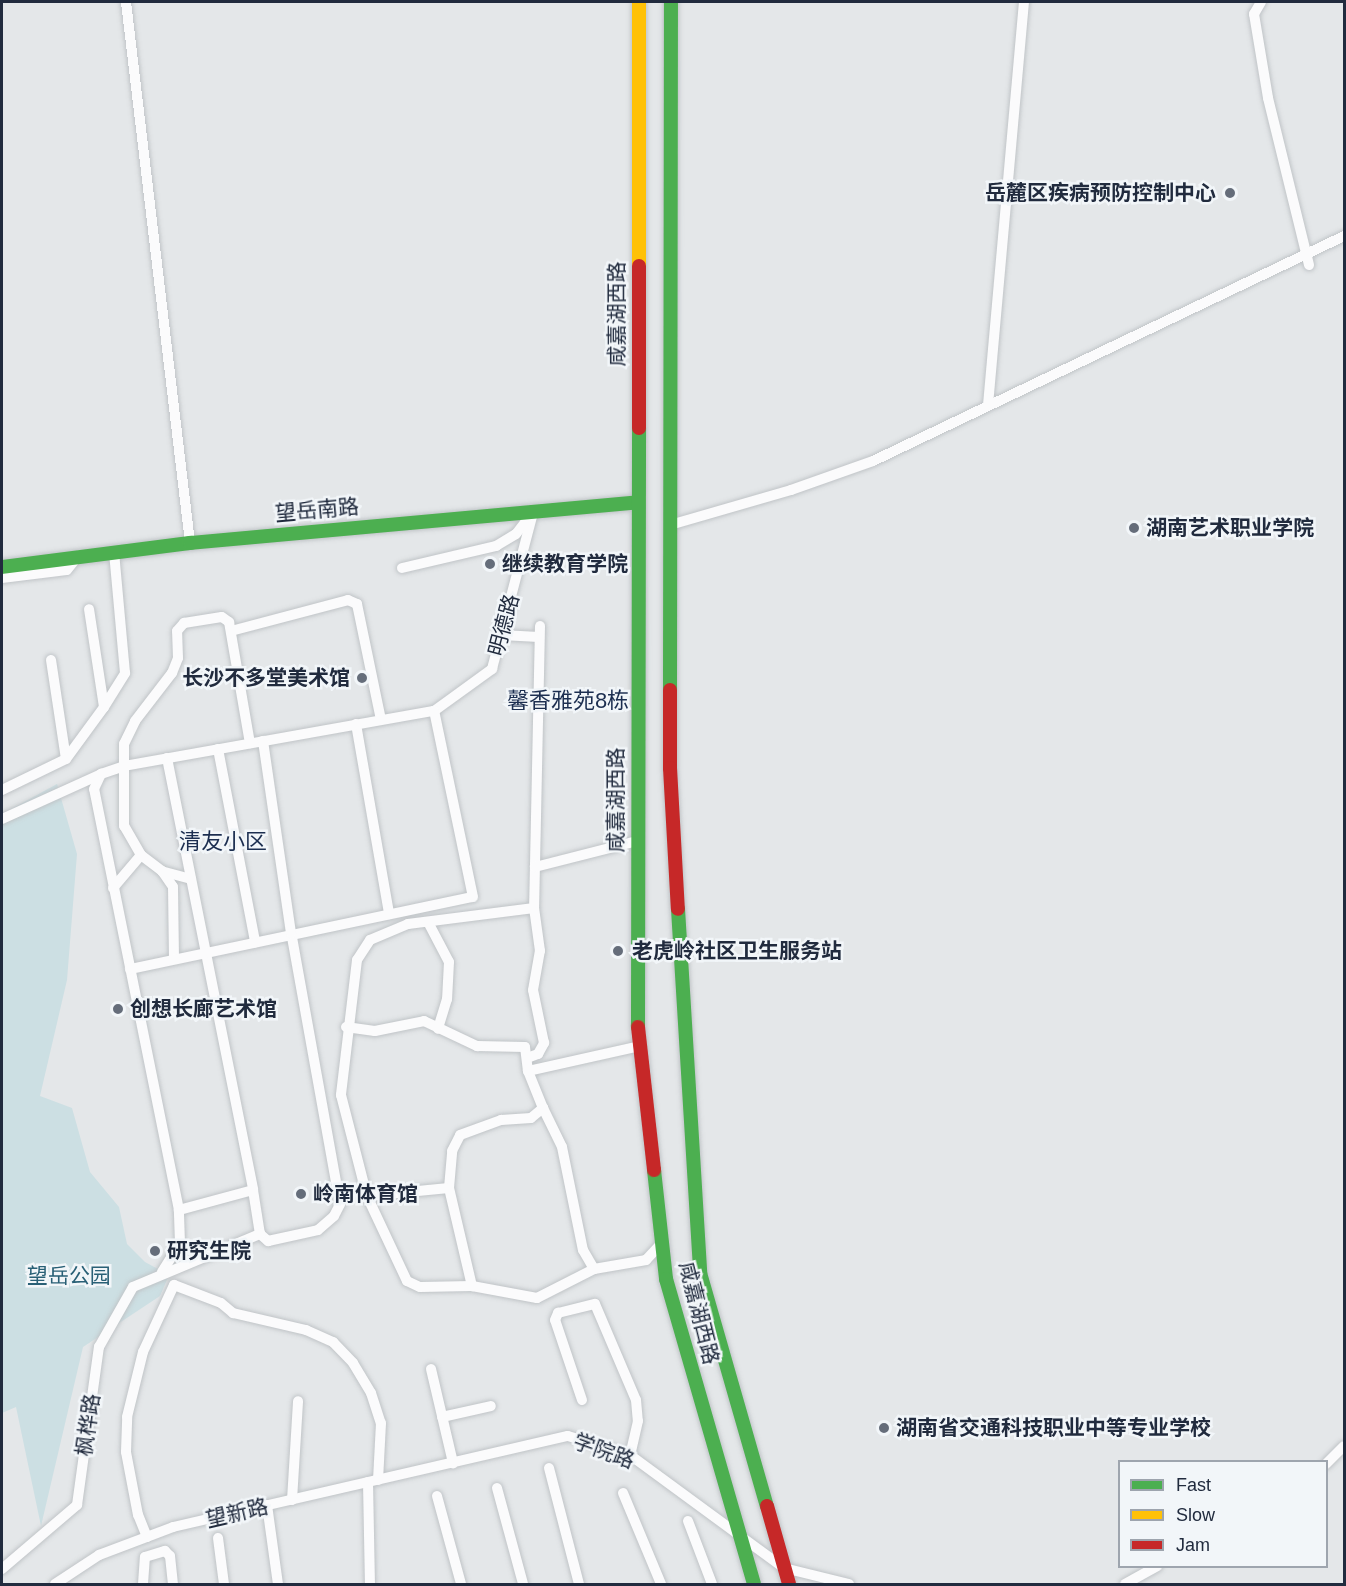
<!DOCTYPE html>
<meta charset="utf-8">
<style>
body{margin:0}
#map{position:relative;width:1346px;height:1586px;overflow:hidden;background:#e4e7e9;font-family:Helvetica,"Noto Sans SC",sans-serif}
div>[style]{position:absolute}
.green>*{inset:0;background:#ccdfe3}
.roads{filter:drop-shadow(0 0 2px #c0c4c7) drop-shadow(0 0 2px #c0c4c7)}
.street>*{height:10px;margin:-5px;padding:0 5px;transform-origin:5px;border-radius:5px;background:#fbfbfc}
.fast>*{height:14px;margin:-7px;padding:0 7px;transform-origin:7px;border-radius:7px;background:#4caf50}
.slow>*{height:14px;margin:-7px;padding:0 7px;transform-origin:7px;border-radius:7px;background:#ffc107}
.jam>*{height:14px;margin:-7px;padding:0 7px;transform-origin:7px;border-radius:7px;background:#c62828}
.dots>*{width:16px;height:16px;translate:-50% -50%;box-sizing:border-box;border:3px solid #f2f6f9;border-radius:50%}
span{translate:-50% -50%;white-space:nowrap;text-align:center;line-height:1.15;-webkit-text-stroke:5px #f2f6f9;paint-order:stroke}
.poi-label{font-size:21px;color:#212b3e;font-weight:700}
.right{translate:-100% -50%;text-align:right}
.left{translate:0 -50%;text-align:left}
.street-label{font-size:21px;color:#212b3e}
.park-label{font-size:21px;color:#296076}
.neighbourhood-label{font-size:22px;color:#1c2e50}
.frame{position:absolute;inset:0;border:3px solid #212b3e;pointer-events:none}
.legend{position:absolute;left:1118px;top:1460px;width:210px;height:108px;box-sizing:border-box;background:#f2f6f9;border:2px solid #9ea5ae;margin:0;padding:8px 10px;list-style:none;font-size:18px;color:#212b3e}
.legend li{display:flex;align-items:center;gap:12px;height:30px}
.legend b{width:30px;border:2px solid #9ea5ae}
</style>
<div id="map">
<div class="green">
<i style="clip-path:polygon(57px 784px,77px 854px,67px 980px,40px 1096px,72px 1108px,90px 1172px,119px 1207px,127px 1244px,145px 1262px,169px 1275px,160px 1296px,83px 1347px,41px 1526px,16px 1407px,2px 1413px,2px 814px)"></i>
</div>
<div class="roads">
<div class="street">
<i style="left:126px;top:2px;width:545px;rotate:83.25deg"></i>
<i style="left:1261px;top:2px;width:14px;rotate:120deg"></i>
<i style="left:1254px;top:14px;width:85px;rotate:80.5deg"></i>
<i style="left:1268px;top:98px;width:172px;rotate:76.2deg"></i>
<i style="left:988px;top:405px;width:405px;rotate:-84.9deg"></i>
<i style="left:670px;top:525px;width:126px;rotate:-16.1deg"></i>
<i style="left:791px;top:490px;width:87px;rotate:-19.5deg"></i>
<i style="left:873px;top:461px;width:522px;rotate:-25.53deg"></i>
<i style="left:402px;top:568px;width:97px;rotate:-13.2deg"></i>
<i style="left:496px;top:546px;width:23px;rotate:-31deg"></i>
<i style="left:516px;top:534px;width:24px;rotate:-52deg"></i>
<i style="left:2px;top:578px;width:65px;rotate:-7deg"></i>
<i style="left:67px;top:570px;width:18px;rotate:-52deg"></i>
<i style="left:540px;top:626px;width:282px;rotate:91.2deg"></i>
<i style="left:534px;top:908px;width:127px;rotate:172.8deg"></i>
<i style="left:408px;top:924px;width:41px;rotate:157.2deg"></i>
<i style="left:370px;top:940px;width:24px;rotate:123deg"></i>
<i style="left:357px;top:960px;width:136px;rotate:96.8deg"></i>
<i style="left:341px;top:1095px;width:104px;rotate:75.6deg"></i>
<i style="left:367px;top:1196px;width:94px;rotate:64.8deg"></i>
<i style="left:407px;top:1281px;width:14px;rotate:25deg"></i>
<i style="left:420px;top:1287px;width:52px;rotate:-1.1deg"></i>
<i style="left:472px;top:1286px;width:66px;rotate:10.5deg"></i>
<i style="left:537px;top:1298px;width:64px;rotate:-27deg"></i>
<i style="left:594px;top:1269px;width:53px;rotate:-9.8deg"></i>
<i style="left:646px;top:1260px;width:23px;rotate:-47deg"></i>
<i style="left:231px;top:631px;width:121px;rotate:-14.8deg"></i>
<i style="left:348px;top:600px;width:10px;rotate:24deg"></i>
<i style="left:357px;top:604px;width:118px;rotate:78.3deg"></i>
<i style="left:501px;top:635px;width:38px;rotate:3deg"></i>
<i style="left:51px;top:660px;width:100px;rotate:81.4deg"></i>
<i style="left:104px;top:707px;width:40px;rotate:-58deg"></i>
<i style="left:125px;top:673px;width:121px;rotate:-95.2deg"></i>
<i style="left:356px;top:724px;width:193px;rotate:80.1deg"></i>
<i style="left:218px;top:749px;width:197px;rotate:79.1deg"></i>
<i style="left:167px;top:758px;width:440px;rotate:78.7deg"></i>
<i style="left:253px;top:1190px;width:77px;rotate:164.9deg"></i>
<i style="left:179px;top:1210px;width:429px;rotate:-101.4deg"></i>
<i style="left:94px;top:789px;width:17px;rotate:-65deg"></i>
<i style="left:101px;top:774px;width:24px;rotate:-19deg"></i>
<i style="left:124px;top:766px;width:315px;rotate:-10.1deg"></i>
<i style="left:434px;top:711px;width:72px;rotate:-35.9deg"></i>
<i style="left:492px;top:669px;width:161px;rotate:-75.3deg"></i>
<i style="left:2px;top:790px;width:71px;rotate:-25.8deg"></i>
<i style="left:66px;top:759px;width:64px;rotate:-53.8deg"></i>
<i style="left:104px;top:707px;width:99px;rotate:-98.7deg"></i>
<i style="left:2px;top:819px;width:109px;rotate:-24.4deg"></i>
<i style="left:535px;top:867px;width:105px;rotate:-14.3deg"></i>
<i style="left:162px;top:871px;width:19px;rotate:55deg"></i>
<i style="left:173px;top:887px;width:72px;rotate:89.2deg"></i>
<i style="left:191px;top:879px;width:30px;rotate:-165deg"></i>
<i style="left:162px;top:871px;width:26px;rotate:-143deg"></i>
<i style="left:141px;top:855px;width:34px;rotate:-120deg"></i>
<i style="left:124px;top:826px;width:82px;rotate:-90deg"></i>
<i style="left:124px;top:744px;width:25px;rotate:-64deg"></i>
<i style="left:135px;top:721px;width:61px;rotate:-52.4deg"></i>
<i style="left:172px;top:673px;width:16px;rotate:-68deg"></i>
<i style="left:178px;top:658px;width:27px;rotate:-92deg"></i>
<i style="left:177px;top:631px;width:11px;rotate:-49deg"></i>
<i style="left:184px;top:623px;width:38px;rotate:-9deg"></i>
<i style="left:222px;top:617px;width:9px;rotate:36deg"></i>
<i style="left:229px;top:622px;width:123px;rotate:80.2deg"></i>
<i style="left:113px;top:888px;width:43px;rotate:-49.7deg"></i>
<i style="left:428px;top:922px;width:45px;rotate:62.3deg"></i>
<i style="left:449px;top:962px;width:37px;rotate:93deg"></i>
<i style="left:447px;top:999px;width:31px;rotate:107deg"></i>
<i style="left:130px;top:969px;width:350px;rotate:-11.9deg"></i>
<i style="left:473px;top:897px;width:190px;rotate:-101.8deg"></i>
<i style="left:346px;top:1027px;width:29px;rotate:8deg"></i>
<i style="left:375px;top:1031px;width:50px;rotate:-11.5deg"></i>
<i style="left:424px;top:1021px;width:59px;rotate:25.3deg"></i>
<i style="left:477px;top:1046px;width:48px;rotate:1.2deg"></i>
<i style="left:525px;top:1047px;width:24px;rotate:83deg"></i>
<i style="left:528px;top:1071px;width:40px;rotate:68deg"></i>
<i style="left:527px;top:1058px;width:12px;rotate:-20deg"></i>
<i style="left:538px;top:1054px;width:13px;rotate:-61deg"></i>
<i style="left:544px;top:1043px;width:54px;rotate:-101.7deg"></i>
<i style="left:533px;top:990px;width:40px;rotate:-80deg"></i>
<i style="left:540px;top:951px;width:43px;rotate:-97.9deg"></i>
<i style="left:528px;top:1071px;width:115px;rotate:-12.6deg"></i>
<i style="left:449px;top:1188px;width:37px;rotate:-85deg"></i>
<i style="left:452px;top:1151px;width:18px;rotate:-63deg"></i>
<i style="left:460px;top:1135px;width:44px;rotate:-20.1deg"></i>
<i style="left:501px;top:1120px;width:30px;rotate:-4deg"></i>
<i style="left:531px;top:1118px;width:16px;rotate:-40deg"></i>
<i style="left:543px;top:1108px;width:43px;rotate:64deg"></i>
<i style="left:562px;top:1147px;width:105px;rotate:78.5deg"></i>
<i style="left:583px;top:1250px;width:22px;rotate:60deg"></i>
<i style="left:253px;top:1190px;width:45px;rotate:81deg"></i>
<i style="left:260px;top:1234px;width:11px;rotate:41deg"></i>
<i style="left:268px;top:1241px;width:51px;rotate:-12.4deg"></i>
<i style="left:318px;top:1230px;width:21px;rotate:-41deg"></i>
<i style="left:334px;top:1216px;width:13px;rotate:-63deg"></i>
<i style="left:340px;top:1204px;width:275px;rotate:-100.2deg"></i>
<i style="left:291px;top:933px;width:194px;rotate:-98.3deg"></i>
<i style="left:367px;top:1196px;width:82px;rotate:-5.6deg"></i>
<i style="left:449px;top:1188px;width:101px;rotate:76.8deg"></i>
<i style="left:162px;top:1272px;width:34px;rotate:-58deg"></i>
<i style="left:180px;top:1243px;width:33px;rotate:-92deg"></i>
<i style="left:431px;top:1369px;width:97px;rotate:76.8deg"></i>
<i style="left:582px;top:1400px;width:84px;rotate:-108.6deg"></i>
<i style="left:555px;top:1320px;width:8px;rotate:-67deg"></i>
<i style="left:558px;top:1313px;width:38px;rotate:-14deg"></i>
<i style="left:595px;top:1304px;width:104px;rotate:66.9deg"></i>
<i style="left:636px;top:1400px;width:21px;rotate:85deg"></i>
<i style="left:638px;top:1421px;width:35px;rotate:103deg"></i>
<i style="left:442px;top:1417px;width:50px;rotate:-12.7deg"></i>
<i style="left:1326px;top:1464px;width:25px;rotate:-45deg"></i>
<i style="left:549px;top:1468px;width:120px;rotate:75.5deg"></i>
<i style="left:368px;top:1482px;width:102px;rotate:88.9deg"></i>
<i style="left:497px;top:1488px;width:99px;rotate:74.8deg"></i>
<i style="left:623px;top:1493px;width:99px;rotate:67.3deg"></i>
<i style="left:437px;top:1496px;width:91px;rotate:74.7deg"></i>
<i style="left:292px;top:1500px;width:99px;rotate:-86.5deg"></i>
<i style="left:267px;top:1505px;width:80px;rotate:82.1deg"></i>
<i style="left:688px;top:1521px;width:67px;rotate:69.1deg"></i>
<i style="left:147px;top:1537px;width:24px;rotate:-112deg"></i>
<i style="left:138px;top:1515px;width:64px;rotate:-100.8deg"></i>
<i style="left:126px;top:1452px;width:35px;rotate:-88deg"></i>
<i style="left:127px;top:1417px;width:67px;rotate:-76.2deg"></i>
<i style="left:143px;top:1352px;width:74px;rotate:-65.2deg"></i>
<i style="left:174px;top:1285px;width:50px;rotate:21deg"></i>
<i style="left:221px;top:1303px;width:16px;rotate:40deg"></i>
<i style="left:233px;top:1313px;width:75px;rotate:13.1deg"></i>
<i style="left:306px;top:1330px;width:30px;rotate:24deg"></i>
<i style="left:333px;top:1342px;width:29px;rotate:46deg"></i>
<i style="left:353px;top:1363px;width:35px;rotate:59deg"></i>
<i style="left:371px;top:1393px;width:32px;rotate:72deg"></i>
<i style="left:381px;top:1423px;width:57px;rotate:93deg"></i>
<i style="left:218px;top:1538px;width:46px;rotate:82.6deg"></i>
<i style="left:2px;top:1569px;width:99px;rotate:-40.5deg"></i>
<i style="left:77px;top:1505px;width:160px;rotate:-82.1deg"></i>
<i style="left:99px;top:1347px;width:69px;rotate:-60.5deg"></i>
<i style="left:133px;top:1287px;width:138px;rotate:-22.7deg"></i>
<i style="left:55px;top:1584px;width:53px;rotate:-33.4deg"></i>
<i style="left:99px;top:1555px;width:79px;rotate:-20.7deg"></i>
<i style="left:173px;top:1527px;width:405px;rotate:-13deg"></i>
<i style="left:568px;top:1436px;width:65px;rotate:17deg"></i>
<i style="left:630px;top:1455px;width:191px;rotate:36.3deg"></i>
<i style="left:784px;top:1568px;width:67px;rotate:13.8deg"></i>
<i style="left:143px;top:1584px;width:27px;rotate:-86deg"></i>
<i style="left:145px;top:1557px;width:21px;rotate:-17deg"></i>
<i style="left:165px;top:1551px;width:7px;rotate:45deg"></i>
<i style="left:170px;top:1556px;width:28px;rotate:84deg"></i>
<i style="left:1125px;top:1584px;width:37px;rotate:-29deg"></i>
</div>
<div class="fast">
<i style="left:2px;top:567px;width:190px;rotate:-7.3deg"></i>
<i style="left:190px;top:543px;width:449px;rotate:-5.2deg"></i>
<i style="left:670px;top:690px;width:688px;rotate:-89.92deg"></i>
<i style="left:678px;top:909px;width:365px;rotate:86.5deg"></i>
<i style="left:700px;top:1273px;width:242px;rotate:74deg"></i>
<i style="left:638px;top:1027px;width:599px;rotate:-89.9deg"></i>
<i style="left:654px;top:1170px;width:110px;rotate:83.7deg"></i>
<i style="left:666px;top:1279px;width:317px;rotate:73.9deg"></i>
</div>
<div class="slow">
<i style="left:639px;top:266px;width:264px;rotate:-90deg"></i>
</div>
<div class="jam">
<i style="left:639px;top:428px;width:162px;rotate:-90deg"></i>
<i style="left:670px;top:690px;width:78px;rotate:90deg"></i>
<i style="left:670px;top:768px;width:141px;rotate:86.8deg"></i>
<i style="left:638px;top:1027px;width:144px;rotate:83.6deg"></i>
<i style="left:767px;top:1506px;width:81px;rotate:74.2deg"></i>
</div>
</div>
<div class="dots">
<i style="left:1230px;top:193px;background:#656d7a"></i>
<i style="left:1134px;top:528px;background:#656d7a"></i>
<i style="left:490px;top:564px;background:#656d7a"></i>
<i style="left:362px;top:678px;background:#656d7a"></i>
<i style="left:618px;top:951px;background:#656d7a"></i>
<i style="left:118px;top:1009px;background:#656d7a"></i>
<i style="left:301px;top:1194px;background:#656d7a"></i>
<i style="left:155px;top:1251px;background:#656d7a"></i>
<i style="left:884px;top:1428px;background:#656d7a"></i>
</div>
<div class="poi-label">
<span class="right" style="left:1216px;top:193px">岳麓区疾病预防控制中心</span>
<span class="left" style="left:1146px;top:528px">湖南艺术职业学院</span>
<span class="left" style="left:502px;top:564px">继续教育学院</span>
<span class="right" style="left:350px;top:678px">长沙不多堂美术馆</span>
<span class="left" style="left:632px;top:951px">老虎岭社区卫生服务站</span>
<span class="left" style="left:130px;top:1009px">创想长廊艺术馆</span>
<span class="left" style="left:313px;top:1194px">岭南体育馆</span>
<span class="left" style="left:167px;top:1251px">研究生院</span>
<span class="left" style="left:896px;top:1428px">湖南省交通科技职业中等专业学校</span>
</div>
<div class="street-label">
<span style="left:617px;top:314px;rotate:-90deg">咸嘉湖西路</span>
<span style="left:317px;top:510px;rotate:-5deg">望岳南路</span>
<span style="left:504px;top:625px;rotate:-75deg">明德路</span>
<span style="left:616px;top:800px;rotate:-90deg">咸嘉湖西路</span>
<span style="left:699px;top:1313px;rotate:76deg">咸嘉湖西路</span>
<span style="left:88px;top:1425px;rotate:-82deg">枫桦路</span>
<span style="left:604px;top:1451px;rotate:20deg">学院路</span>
<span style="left:237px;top:1513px;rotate:-13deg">望新路</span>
</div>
<div class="park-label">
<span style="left:69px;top:1276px">望岳公园</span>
</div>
<div class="neighbourhood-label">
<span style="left:568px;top:701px">馨香雅苑8栋</span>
<span style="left:223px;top:842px">清友小区</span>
</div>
<div class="frame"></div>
<ul class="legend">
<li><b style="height:8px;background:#4caf50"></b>Fast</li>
<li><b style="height:8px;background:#ffc107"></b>Slow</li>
<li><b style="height:8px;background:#c62828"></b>Jam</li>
</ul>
</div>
